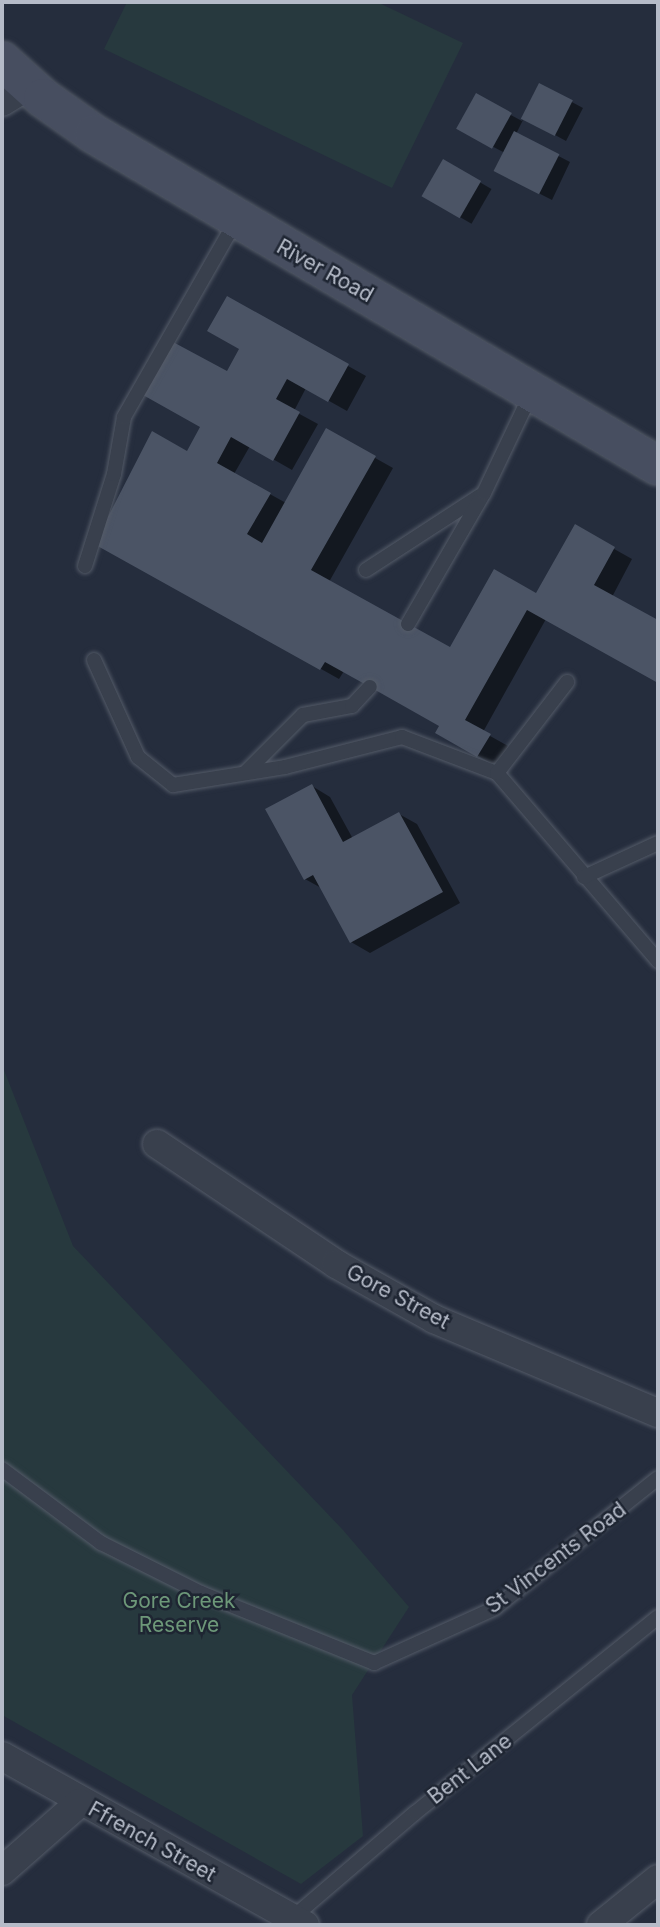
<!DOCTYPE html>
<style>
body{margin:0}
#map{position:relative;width:660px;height:1927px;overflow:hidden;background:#252d3d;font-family:Inter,sans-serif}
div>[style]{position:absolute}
.green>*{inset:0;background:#27393e}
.shadow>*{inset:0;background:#0007;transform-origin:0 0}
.building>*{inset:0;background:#4b5465;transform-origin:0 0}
.roads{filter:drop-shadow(0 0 2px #545b68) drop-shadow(0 0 2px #545b68)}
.lane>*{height:14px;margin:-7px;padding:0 7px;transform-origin:7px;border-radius:7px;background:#39404d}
.street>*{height:28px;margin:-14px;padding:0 14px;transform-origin:14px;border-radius:14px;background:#39404d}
.secondary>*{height:38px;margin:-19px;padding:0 19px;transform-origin:19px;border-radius:19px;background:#474e60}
span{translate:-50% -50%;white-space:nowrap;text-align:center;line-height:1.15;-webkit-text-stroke:5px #1e2532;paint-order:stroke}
.street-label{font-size:21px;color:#b5bbc8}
.park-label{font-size:21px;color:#6d9879}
.frame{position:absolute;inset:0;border:4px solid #b5bbc8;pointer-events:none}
</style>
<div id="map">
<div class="green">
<i style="clip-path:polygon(127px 2px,377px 2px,463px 43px,392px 188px,104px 49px)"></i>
<i style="clip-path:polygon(2px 1065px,73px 1246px,343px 1530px,409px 1607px,352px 1695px,363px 1836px,301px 1884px,2px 1715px)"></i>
</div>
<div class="shadow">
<i style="clip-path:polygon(540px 85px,583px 108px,566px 141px,524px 118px,516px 134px,570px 162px,552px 200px,507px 177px,505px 153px,459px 129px,476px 96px,522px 121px)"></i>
<i style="left:443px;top:161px;width:56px;height:40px;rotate:30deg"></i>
<i style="clip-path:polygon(227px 298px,366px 376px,347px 411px,306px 388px,294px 411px,318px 424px,292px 470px,250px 446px,234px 474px,286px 503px,327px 431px,393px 468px,329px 582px,451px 650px,537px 596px,575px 527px,632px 559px,612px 597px,658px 622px,658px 681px,546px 619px,483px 732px,508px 746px,496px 766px,437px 733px,441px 725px,344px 671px,339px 679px,96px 543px,187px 453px,202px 427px,242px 349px)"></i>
<i style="clip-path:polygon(312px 786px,330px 797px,353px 839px,399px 814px,417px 824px,460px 903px,370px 953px,351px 942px,323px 889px,305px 879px)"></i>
</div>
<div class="building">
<i style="left:539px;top:83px;width:38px;height:40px;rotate:27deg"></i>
<i style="left:476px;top:93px;width:41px;height:41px;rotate:29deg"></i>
<i style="left:514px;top:131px;width:51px;height:45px;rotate:27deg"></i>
<i style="left:443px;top:159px;width:44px;height:43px;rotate:30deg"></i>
<i style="clip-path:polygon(227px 296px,349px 364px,328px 402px,287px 379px,276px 399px,300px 412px,273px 461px,231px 437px,217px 463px,271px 493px,247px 534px,262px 543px,326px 428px,376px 456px,311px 570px,450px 647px,494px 569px,536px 593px,575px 524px,615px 547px,594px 585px,658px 620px,658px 683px,527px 610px,465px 720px,491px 734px,477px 757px,435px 733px,439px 726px,370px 687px,325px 662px,320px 670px,94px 544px,152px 431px,187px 451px,200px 427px,143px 395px,173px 342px,227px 371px,239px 349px,207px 331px)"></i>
<i style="clip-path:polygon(312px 784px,343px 842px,399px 812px,443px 892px,350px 943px,313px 875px,304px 880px,265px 809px)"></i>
</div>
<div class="roads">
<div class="lane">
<i style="left:85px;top:566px;width:96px;rotate:-72.5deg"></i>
<i style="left:114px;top:474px;width:58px;rotate:-80deg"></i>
<i style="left:124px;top:417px;width:226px;rotate:-60.3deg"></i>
<i style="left:366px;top:570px;width:136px;rotate:-33deg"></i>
<i style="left:408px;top:624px;width:151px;rotate:-59.9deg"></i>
<i style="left:484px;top:493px;width:110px;rotate:-64.6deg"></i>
<i style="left:94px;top:660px;width:107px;rotate:65.6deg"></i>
<i style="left:138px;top:757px;width:45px;rotate:38.7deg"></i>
<i style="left:173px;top:785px;width:113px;rotate:-9.1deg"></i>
<i style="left:285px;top:767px;width:121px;rotate:-14.4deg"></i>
<i style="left:402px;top:737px;width:102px;rotate:20.8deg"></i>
<i style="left:497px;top:773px;width:248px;rotate:49.4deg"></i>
<i style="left:245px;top:773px;width:82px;rotate:-45deg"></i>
<i style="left:303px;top:715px;width:50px;rotate:-10.4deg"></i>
<i style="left:352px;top:706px;width:26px;rotate:-47deg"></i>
<i style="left:497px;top:773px;width:115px;rotate:-52.4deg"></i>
<i style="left:584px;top:877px;width:81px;rotate:-24.7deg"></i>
<i style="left:2px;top:1469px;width:124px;rotate:36.8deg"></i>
<i style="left:101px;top:1543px;width:112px;rotate:26.6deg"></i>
<i style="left:201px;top:1593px;width:187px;rotate:22deg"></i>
<i style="left:374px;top:1663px;width:133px;rotate:-24.4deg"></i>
<i style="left:495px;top:1608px;width:208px;rotate:-38.6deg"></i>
<i style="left:290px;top:1920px;width:165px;rotate:-40.6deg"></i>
<i style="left:415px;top:1813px;width:312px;rotate:-38.9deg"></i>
</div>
<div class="street">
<i style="left:2px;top:102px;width:31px;rotate:-32deg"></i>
<i style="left:157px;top:1144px;width:216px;rotate:33.8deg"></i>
<i style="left:336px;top:1264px;width:112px;rotate:29.3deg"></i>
<i style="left:434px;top:1319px;width:243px;rotate:22.8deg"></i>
<i style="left:2px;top:1756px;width:347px;rotate:29.2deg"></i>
<i style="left:2px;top:1871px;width:103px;rotate:-41.4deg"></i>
<i style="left:601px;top:1925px;width:73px;rotate:-38.9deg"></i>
</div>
<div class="secondary">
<i style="left:2px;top:61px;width:55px;rotate:42.1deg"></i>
<i style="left:43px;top:98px;width:62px;rotate:35.2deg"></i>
<i style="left:94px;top:134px;width:654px;rotate:30.48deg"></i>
</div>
</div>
<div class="street-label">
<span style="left:325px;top:271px;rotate:29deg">River Road</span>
<span style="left:398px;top:1297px;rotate:28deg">Gore Street</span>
<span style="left:556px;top:1558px;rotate:-37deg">St Vincents Road</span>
<span style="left:470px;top:1769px;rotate:-38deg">Bent Lane</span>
<span style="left:152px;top:1842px;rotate:29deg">Ffrench Street</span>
</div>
<div class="park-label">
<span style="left:179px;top:1613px">Gore Creek<br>Reserve</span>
</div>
<div class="frame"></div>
</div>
